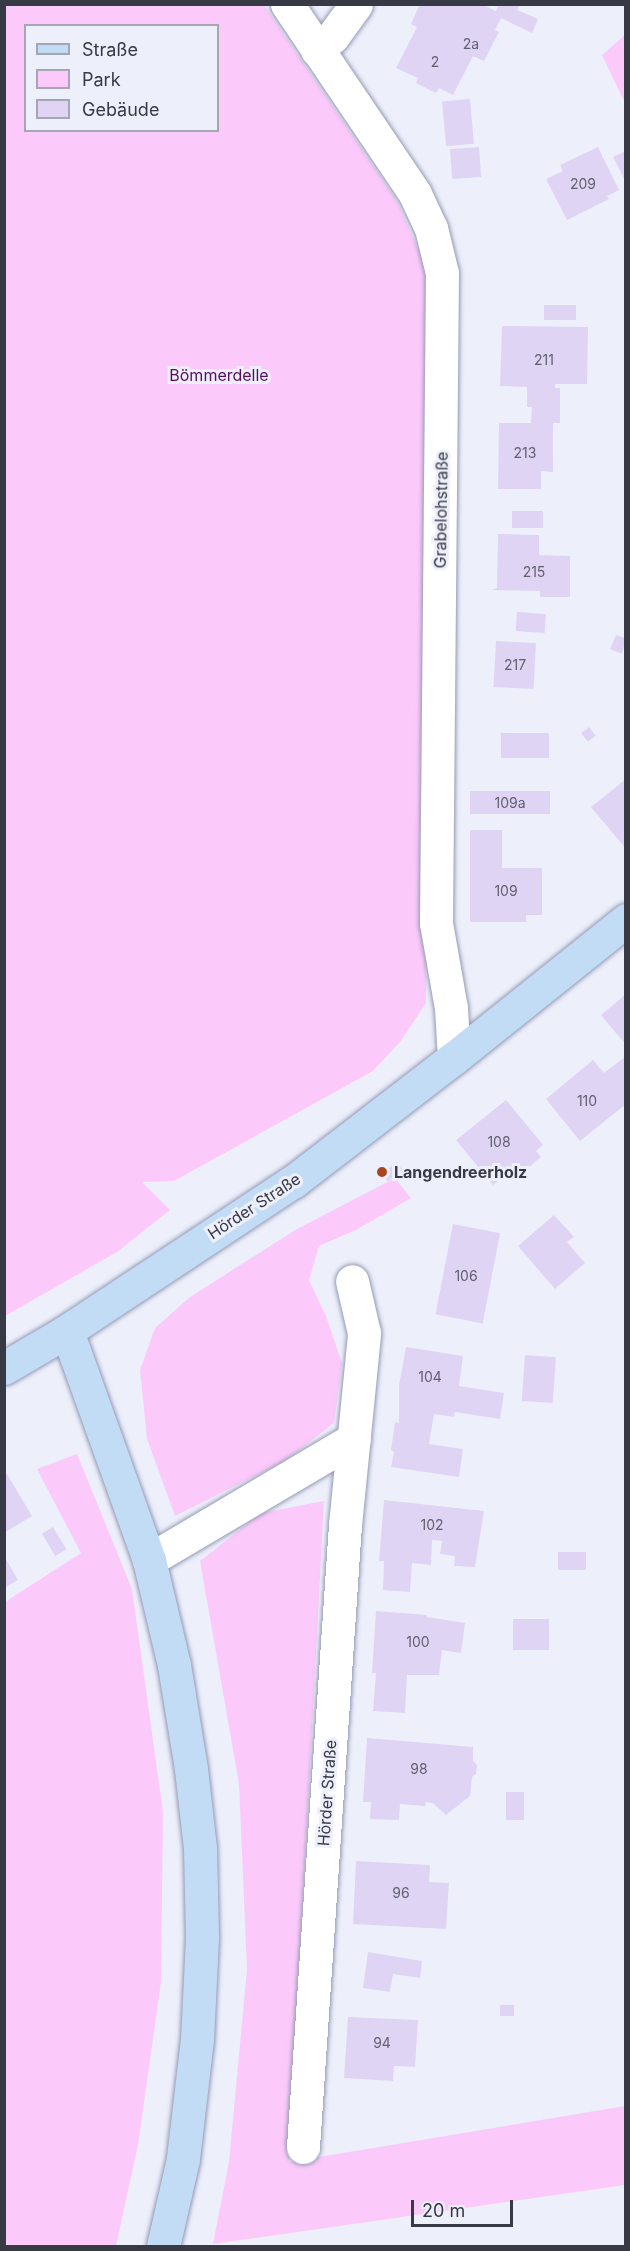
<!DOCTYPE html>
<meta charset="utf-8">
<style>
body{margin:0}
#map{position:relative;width:630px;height:2251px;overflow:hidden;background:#edf0fb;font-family:Inter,sans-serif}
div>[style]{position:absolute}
.green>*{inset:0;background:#fbcafb}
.building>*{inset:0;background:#e0d4f5;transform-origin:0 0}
.roads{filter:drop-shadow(0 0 2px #959ab5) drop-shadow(0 0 2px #959ab5)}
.street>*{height:33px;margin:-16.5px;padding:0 16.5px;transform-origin:16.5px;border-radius:16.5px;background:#fff}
.secondary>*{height:33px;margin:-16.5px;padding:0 16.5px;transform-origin:16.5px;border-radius:16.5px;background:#c3dcf6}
.dots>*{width:16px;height:16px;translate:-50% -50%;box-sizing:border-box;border:3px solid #edf0fb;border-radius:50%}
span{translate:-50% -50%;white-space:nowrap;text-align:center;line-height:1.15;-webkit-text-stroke:6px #edf0fb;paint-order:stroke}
.number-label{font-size:14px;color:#616070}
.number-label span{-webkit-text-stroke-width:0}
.park-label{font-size:16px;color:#5c0c60}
.street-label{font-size:16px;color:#373944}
.poi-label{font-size:16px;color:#373944;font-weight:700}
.left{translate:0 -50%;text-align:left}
.frame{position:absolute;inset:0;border:6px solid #373944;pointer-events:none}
.legend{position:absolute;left:24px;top:24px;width:195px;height:108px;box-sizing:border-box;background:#edf0fb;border:2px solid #a4a7b2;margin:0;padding:8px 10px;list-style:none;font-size:18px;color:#373944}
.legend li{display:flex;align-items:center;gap:12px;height:30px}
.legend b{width:30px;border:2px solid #a4a7b2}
.scale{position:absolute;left:411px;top:2200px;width:102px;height:27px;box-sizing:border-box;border:3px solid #373944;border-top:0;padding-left:8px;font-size:18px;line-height:21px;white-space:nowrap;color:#373944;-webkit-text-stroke:4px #edf0fb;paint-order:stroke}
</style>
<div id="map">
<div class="green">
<i style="clip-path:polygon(evenodd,5px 5px,264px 5px,397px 201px,423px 260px,435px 338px,426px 1003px,400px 1042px,373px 1071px,174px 1181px,142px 1182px,170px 1210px,117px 1252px,5px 1316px,5px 5px,26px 26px,218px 26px,218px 130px,26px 130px,26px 26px)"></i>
<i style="clip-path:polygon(625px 35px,625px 103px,602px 55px)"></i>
<i style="clip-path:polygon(395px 1178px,411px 1198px,356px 1230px,319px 1246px,309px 1280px,326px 1316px,342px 1363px,334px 1423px,285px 1461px,175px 1516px,147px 1439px,140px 1370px,155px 1328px,190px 1297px,297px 1229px)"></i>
<i style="clip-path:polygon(77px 1454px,132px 1589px,163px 1812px,161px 1982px,138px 2145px,116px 2246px,5px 2246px,5px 1602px,81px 1553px,37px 1469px)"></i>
<i style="clip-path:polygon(324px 1501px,289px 2162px,625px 2106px,625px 2185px,213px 2244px,229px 2162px,247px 1969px,239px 1784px,200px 1561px,261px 1513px)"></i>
</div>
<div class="building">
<i style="clip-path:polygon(420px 4px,482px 4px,496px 11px,499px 4px,520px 4px,517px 10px,538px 19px,532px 33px,501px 18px,495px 30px,499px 32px,484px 61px,473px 56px,453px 95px,439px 88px,436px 93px,416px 83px,418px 78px,396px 68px,417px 27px,411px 24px)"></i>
<i style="left:470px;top:99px;width:45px;height:28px;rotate:85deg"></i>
<i style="left:479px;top:147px;width:30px;height:29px;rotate:86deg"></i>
<i style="clip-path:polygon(598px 147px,619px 190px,607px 196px,609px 199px,567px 220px,546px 179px,563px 171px,560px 165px)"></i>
<i style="clip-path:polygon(626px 151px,626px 182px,613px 157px)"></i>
<i style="left:544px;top:305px;width:32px;height:15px"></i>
<i style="clip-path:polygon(502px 326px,588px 327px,587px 384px,555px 384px,555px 388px,560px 388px,560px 423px,553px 423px,553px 472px,541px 471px,541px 489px,498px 489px,499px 423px,531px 423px,532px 407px,527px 407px,527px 387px,500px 386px)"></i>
<i style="left:512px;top:511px;width:31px;height:17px"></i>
<i style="clip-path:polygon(498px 534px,539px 535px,539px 555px,570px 556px,570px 597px,540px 597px,540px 591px,491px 590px,497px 588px)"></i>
<i style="left:517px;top:612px;width:29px;height:19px;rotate:4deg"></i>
<i style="clip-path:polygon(616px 635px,626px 638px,622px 654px,610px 649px)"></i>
<i style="left:496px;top:641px;width:40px;height:46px;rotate:3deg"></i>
<i style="left:589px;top:727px;width:11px;height:10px;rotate:52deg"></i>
<i style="left:501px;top:733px;width:48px;height:25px"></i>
<i style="clip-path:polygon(626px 779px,626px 849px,591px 807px)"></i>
<i style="left:470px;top:791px;width:80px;height:23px"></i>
<i style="clip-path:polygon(470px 830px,502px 830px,502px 868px,542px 868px,542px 915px,526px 915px,526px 922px,470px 922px)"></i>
<i style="clip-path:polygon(626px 994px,626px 1045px,601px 1015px)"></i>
<i style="clip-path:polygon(626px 1056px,626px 1104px,580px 1141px,546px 1099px,593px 1060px,604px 1073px)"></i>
<i style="clip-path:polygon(506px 1100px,543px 1145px,536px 1151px,541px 1157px,519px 1175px,514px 1168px,493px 1185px,456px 1140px)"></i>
<i style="left:397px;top:1162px;width:10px;height:19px;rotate:53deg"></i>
<i style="clip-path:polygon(554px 1215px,574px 1237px,567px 1242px,585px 1263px,555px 1289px,518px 1246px)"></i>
<i style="left:453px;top:1224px;width:48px;height:92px;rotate:11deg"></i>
<i style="clip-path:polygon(406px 1347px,463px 1356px,459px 1386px,504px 1393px,500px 1419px,455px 1412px,454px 1417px,434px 1414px,429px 1444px,463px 1449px,459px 1477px,391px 1467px,394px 1452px,391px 1450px,395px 1422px,399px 1423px,399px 1385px)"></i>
<i style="left:525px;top:1355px;width:31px;height:46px;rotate:4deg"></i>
<i style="clip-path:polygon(7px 1474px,32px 1516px,4px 1533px,4px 1476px)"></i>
<i style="clip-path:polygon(384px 1500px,484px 1511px,475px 1567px,454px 1566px,455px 1556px,440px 1554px,442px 1541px,432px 1540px,431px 1565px,412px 1563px,410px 1592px,383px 1590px,384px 1561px,379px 1561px)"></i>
<i style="left:53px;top:1527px;width:26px;height:13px;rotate:59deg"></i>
<i style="left:558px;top:1552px;width:28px;height:18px"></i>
<i style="clip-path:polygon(4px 1556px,18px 1580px,6px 1587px,4px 1584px)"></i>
<i style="clip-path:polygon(376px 1611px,427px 1615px,427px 1617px,465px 1623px,461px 1653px,442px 1650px,439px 1675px,407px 1675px,405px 1713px,373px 1711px,376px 1673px,372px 1673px)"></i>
<i style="left:549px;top:1619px;width:31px;height:36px;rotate:90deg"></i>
<i style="clip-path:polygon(367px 1738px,473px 1747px,473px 1761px,477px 1765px,476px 1774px,472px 1777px,470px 1796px,446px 1815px,433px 1803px,426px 1802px,425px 1806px,400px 1804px,399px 1820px,370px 1819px,371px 1802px,363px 1802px)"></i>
<i style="left:506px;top:1792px;width:18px;height:28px"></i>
<i style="clip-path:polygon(356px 1861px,430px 1865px,429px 1882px,449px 1883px,446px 1929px,353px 1924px)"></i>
<i style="clip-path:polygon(368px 1952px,422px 1961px,420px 1978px,393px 1974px,390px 1992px,363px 1988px)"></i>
<i style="left:500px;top:2005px;width:14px;height:11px"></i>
<i style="clip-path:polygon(348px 2017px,418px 2020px,415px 2067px,394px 2066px,393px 2081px,344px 2078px)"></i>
</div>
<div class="roads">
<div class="street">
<i style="left:287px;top:4px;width:229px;rotate:56deg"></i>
<i style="left:415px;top:194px;width:38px;rotate:65deg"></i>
<i style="left:431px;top:228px;width:46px;rotate:76.3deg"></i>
<i style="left:442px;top:273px;width:650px;rotate:90.53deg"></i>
<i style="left:436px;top:923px;width:86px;rotate:80deg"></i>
<i style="left:451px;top:1008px;width:50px;rotate:86.6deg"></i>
<i style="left:317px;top:50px;width:21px;rotate:-41deg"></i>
<i style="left:333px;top:36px;width:39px;rotate:-54deg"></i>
<i style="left:149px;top:1560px;width:238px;rotate:-30.6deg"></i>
<i style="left:303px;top:2147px;width:623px;rotate:-86.14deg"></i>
<i style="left:345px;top:1525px;width:193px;rotate:-84.3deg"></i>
<i style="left:364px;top:1333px;width:53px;rotate:-103deg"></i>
</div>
<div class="secondary">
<i style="left:67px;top:1331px;width:243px;rotate:70.3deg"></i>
<i style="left:149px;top:1560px;width:108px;rotate:76.6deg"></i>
<i style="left:174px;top:1665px;width:105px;rotate:80.7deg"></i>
<i style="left:191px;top:1769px;width:80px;rotate:83.5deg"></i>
<i style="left:200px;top:1848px;width:90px;rotate:88.7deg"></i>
<i style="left:202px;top:1938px;width:101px;rotate:92.8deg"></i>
<i style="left:197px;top:2039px;width:121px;rotate:96.7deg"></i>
<i style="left:183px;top:2159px;width:89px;rotate:102.9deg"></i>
<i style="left:4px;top:1368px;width:73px;rotate:-30.4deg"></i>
<i style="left:67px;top:1331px;width:272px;rotate:-33.5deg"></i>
<i style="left:294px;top:1181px;width:202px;rotate:-37.6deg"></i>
<i style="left:454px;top:1058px;width:221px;rotate:-38.7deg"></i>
</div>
</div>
<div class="dots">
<i style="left:382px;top:1172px;background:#ab451d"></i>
</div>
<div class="number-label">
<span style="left:471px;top:44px">2a</span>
<span style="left:435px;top:62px">2</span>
<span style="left:583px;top:184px">209</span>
<span style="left:544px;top:360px">211</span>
<span style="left:525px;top:453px">213</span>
<span style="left:534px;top:572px">215</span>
<span style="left:515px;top:665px">217</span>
<span style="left:510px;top:803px">109a</span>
<span style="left:506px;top:891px">109</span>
<span style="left:587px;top:1101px">110</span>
<span style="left:499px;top:1142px">108</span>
<span style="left:466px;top:1276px">106</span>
<span style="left:430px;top:1377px">104</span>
<span style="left:432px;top:1525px">102</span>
<span style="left:418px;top:1642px">100</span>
<span style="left:419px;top:1769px">98</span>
<span style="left:401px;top:1893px">96</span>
<span style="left:382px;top:2043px">94</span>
</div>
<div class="park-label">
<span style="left:219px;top:375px">Bömmerdelle</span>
</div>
<div class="street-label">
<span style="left:441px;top:510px;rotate:-89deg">Grabelohstraße</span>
<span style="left:254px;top:1206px;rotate:-33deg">Hörder Straße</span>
<span style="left:327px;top:1793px;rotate:-86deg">Hörder Straße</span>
</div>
<div class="poi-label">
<span class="left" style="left:394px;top:1172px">Langendreerholz</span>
</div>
<div class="frame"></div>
<ul class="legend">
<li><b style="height:8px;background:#c3dcf6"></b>Straße</li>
<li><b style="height:16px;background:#fbcafb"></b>Park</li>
<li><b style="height:16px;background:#e0d4f5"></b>Gebäude</li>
</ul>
<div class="scale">20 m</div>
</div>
